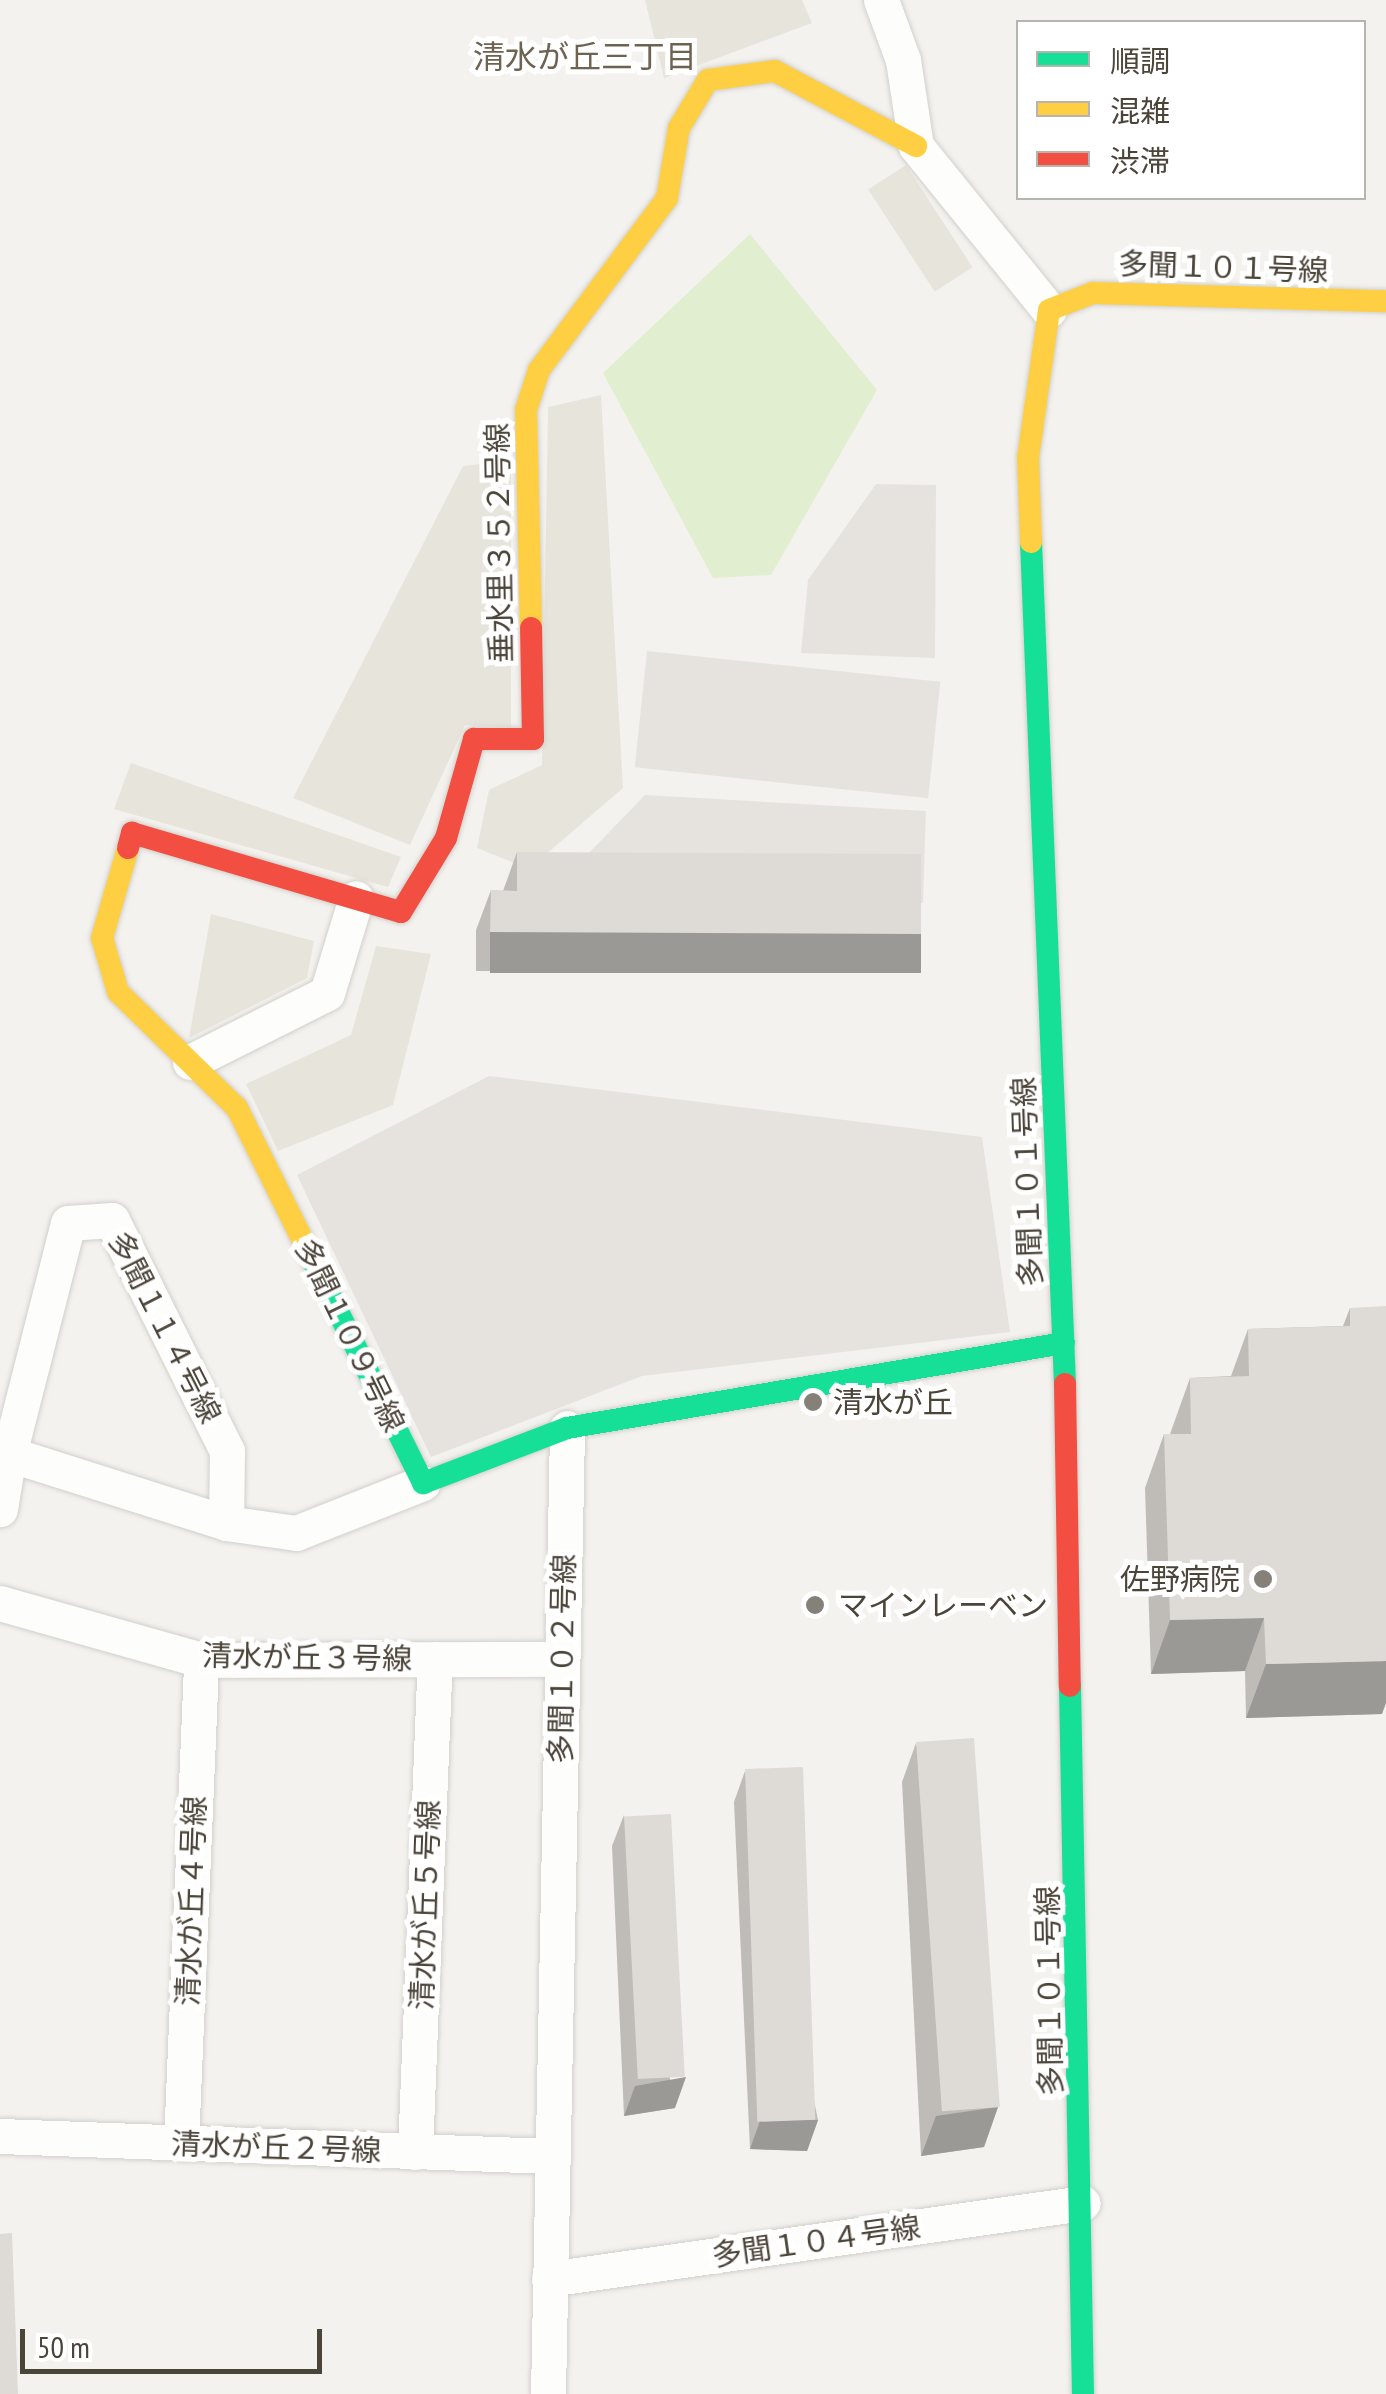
<!DOCTYPE html>
<meta charset="utf-8">
<style>
body{margin:0}
#map{position:relative;width:1386px;height:2394px;overflow:hidden;background:#f4f2ee;font-family:"PT Sans Narrow","Noto Sans JP",sans-serif}
div>[style]{position:absolute}
.residential>*{inset:0;background:#e7e4dc;transform-origin:0 0}
.green>*{inset:0;background:#e1eecf}
.parking>*{inset:0;background:#e6e3df;transform-origin:0 0}
.roads{filter:drop-shadow(0 0 2px #d2d0cb) drop-shadow(0 0 2px #d2d0cb)}
.street>*{height:35px;margin:-17.5px;padding:0 17.5px;transform-origin:17.5px;border-radius:17.5px;background:#fdfdfc}
.fast>*{height:22px;margin:-11px;padding:0 11px;transform-origin:11px;border-radius:11px;background:#16e098}
.slow>*{height:22px;margin:-11px;padding:0 11px;transform-origin:11px;border-radius:11px;background:#ffcf43}
.jam>*{height:22px;margin:-11px;padding:0 11px;transform-origin:11px;border-radius:11px;background:#f24e42}
.wall>*{inset:0;background:#bfbcb8}
.shaded-wall>*{inset:0;background:#9b9996;transform-origin:0 0}
.building>*{inset:0;background:#dedbd6;transform-origin:0 0}
.dots>*{width:28px;height:28px;translate:-50% -50%;box-sizing:border-box;border:5px solid #fff;border-radius:50%}
span{translate:-50% -50%;white-space:nowrap;text-align:center;line-height:1.15;-webkit-text-stroke:10px #fff;paint-order:stroke}
.street-label{font-size:30px;color:#4b4439}
.poi-label{font-size:30px;color:#4b4439}
.left{translate:0 -50%;text-align:left}
.right{translate:-100% -50%;text-align:right}
.neighbourhood-label{font-size:32px;color:#6e6250}
.legend{position:absolute;left:1016px;top:20px;width:350px;height:180px;box-sizing:border-box;background:#fff;border:2px solid #b7b4b0;margin:0;padding:12px 18px;list-style:none;font-size:30px;color:#4b4439}
.legend li{display:flex;align-items:center;gap:20px;height:50px}
.legend b{width:50px;border:2px solid #b7b4b0}
.scale{position:absolute;left:20px;top:2329px;width:302px;height:45px;box-sizing:border-box;border:5px solid #4b4439;border-top:0;padding-left:12px;font-size:30px;line-height:35px;white-space:nowrap;color:#4b4439;-webkit-text-stroke:8px #fff;paint-order:stroke}
</style>
<div id="map">
<div class="residential">
<i style="clip-path:polygon(645px 0,802px 0,812px 23px,664px 78px)"></i>
<i style="left:906px;top:165px;width:122px;height:45px;rotate:57deg"></i>
<i style="clip-path:polygon(601px 395px,623px 788px,529px 869px,477px 848px,489px 790px,542px 765px,548px 407px)"></i>
<i style="clip-path:polygon(511px 460px,511px 727px,465px 725px,410px 845px,293px 798px,463px 466px)"></i>
<i style="clip-path:polygon(131px 763px,401px 857px,388px 887px,114px 809px)"></i>
<i style="clip-path:polygon(211px 914px,314px 941px,307px 978px,189px 1038px)"></i>
<i style="clip-path:polygon(376px 946px,431px 954px,393px 1105px,278px 1151px,246px 1084px,351px 1035px)"></i>
</div>
<div class="green">
<i style="clip-path:polygon(750px 234px,877px 390px,771px 575px,713px 578px,603px 373px)"></i>
</div>
<div class="parking">
<i style="clip-path:polygon(876px 484px,936px 485px,935px 658px,801px 653px,808px 580px)"></i>
<i style="left:647px;top:651px;width:295px;height:117px;rotate:6deg"></i>
<i style="clip-path:polygon(645px 795px,926px 811px,923px 903px,557px 886px)"></i>
<i style="clip-path:polygon(489px 1076px,982px 1137px,1010px 1332px,642px 1376px,431px 1457px,297px 1175px)"></i>
</div>
<div class="roads">
<div class="street">
<i style="left:881px;top:0;width:64px;rotate:69.9deg"></i>
<i style="left:903px;top:60px;width:87px;rotate:81.4deg"></i>
<i style="left:916px;top:146px;width:211px;rotate:51deg"></i>
<i style="left:190px;top:1062px;width:153px;rotate:-26.7deg"></i>
<i style="left:327px;top:993px;width:99px;rotate:-73deg"></i>
<i style="left:0;top:1452px;width:9px;rotate:13deg"></i>
<i style="left:9px;top:1454px;width:56px;rotate:99.3deg"></i>
<i style="left:226px;top:1523px;width:72px;rotate:-89.2deg"></i>
<i style="left:227px;top:1451px;width:258px;rotate:-116.5deg"></i>
<i style="left:112px;top:1220px;width:44px;rotate:176.1deg"></i>
<i style="left:68px;top:1223px;width:238px;rotate:104.3deg"></i>
<i style="left:9px;top:1454px;width:228px;rotate:17.6deg"></i>
<i style="left:226px;top:1523px;width:71px;rotate:8.1deg"></i>
<i style="left:296px;top:1533px;width:136px;rotate:-21.5deg"></i>
<i style="left:0;top:1603px;width:209px;rotate:15.8deg"></i>
<i style="left:201px;top:1660px;width:361px;rotate:-0.2deg"></i>
<i style="left:0;top:2136px;width:552px;rotate:2.08deg"></i>
<i style="left:181px;top:2143px;width:483px;rotate:-87.6deg"></i>
<i style="left:415px;top:2152px;width:493px;rotate:-87.7deg"></i>
<i style="left:549px;top:2279px;width:539px;rotate:-8.1deg"></i>
<i style="left:548px;top:2394px;width:966px;rotate:-88.87deg"></i>
</div>
<div class="fast">
<i style="left:1031px;top:542px;width:843px;rotate:87.69deg"></i>
<i style="left:309px;top:1253px;width:257px;rotate:63.6deg"></i>
<i style="left:423px;top:1483px;width:154px;rotate:-20.9deg"></i>
<i style="left:567px;top:1428px;width:504px;rotate:-9.71deg"></i>
<i style="left:1070px;top:1686px;width:708px;rotate:88.95deg"></i>
</div>
<div class="slow">
<i style="left:1031px;top:542px;width:84px;rotate:-92deg"></i>
<i style="left:1028px;top:458px;width:149px;rotate:-81.9deg"></i>
<i style="left:1049px;top:310px;width:47px;rotate:-21.1deg"></i>
<i style="left:1093px;top:293px;width:293px;rotate:1.6deg"></i>
<i style="left:531px;top:628px;width:218px;rotate:-91.3deg"></i>
<i style="left:526px;top:410px;width:42px;rotate:-72deg"></i>
<i style="left:539px;top:370px;width:214px;rotate:-53.3deg"></i>
<i style="left:667px;top:198px;width:71px;rotate:-80.3deg"></i>
<i style="left:679px;top:128px;width:56px;rotate:-58.9deg"></i>
<i style="left:708px;top:80px;width:68px;rotate:-7.7deg"></i>
<i style="left:775px;top:71px;width:160px;rotate:28deg"></i>
<i style="left:128px;top:848px;width:94px;rotate:106.1deg"></i>
<i style="left:102px;top:938px;width:56px;rotate:73.5deg"></i>
<i style="left:118px;top:992px;width:166px;rotate:44.3deg"></i>
<i style="left:237px;top:1108px;width:162px;rotate:63.6deg"></i>
</div>
<div class="jam">
<i style="left:128px;top:848px;width:16px;rotate:-75deg"></i>
<i style="left:132px;top:833px;width:280px;rotate:16.4deg"></i>
<i style="left:401px;top:912px;width:87px;rotate:-58.7deg"></i>
<i style="left:446px;top:838px;width:103px;rotate:-74.2deg"></i>
<i style="left:474px;top:739px;width:59px"></i>
<i style="left:533px;top:739px;width:111px;rotate:-91deg"></i>
<i style="left:1065px;top:1384px;width:302px;rotate:89.1deg"></i>
</div>
</div>
<div class="wall">
<i style="clip-path:polygon(517px 852px,906px 973px,476px 971px,476px 930px,491px 890px,503px 891px)"></i>
<i style="clip-path:polygon(1350px 1308px,1382px 1714px,1246px 1718px,1245px 1671px,1151px 1674px,1145px 1488px,1164px 1434px,1170px 1434px,1190px 1378px,1231px 1376px,1248px 1329px,1343px 1326px)"></i>
<i style="clip-path:polygon(916px 1743px,998px 2107px,984px 2147px,921px 2156px,902px 1782px)"></i>
<i style="clip-path:polygon(745px 1771px,818px 2120px,807px 2151px,750px 2149px,734px 1802px)"></i>
<i style="clip-path:polygon(624px 1815px,675px 2108px,624px 2116px,612px 1846px)"></i>
</div>
<div class="shaded-wall">
<i style="left:490px;top:932px;width:431px;height:41px"></i>
<i style="clip-path:polygon(1264px 1618px,1245px 1671px,1151px 1674px,1170px 1620px)"></i>
<i style="clip-path:polygon(1386px 1661px,1386px 1703px,1382px 1714px,1246px 1718px,1266px 1664px)"></i>
<i style="clip-path:polygon(686px 2077px,675px 2108px,624px 2116px,635px 2086px)"></i>
<i style="clip-path:polygon(998px 2107px,984px 2147px,921px 2156px,936px 2116px)"></i>
<i style="clip-path:polygon(761px 2118px,818px 2120px,807px 2151px,750px 2149px)"></i>
</div>
<div class="building">
<i style="clip-path:polygon(517px 852px,921px 854px,921px 934px,490px 932px,491px 890px,517px 891px)"></i>
<i style="clip-path:polygon(1386px 1306px,1386px 1661px,1266px 1664px,1264px 1618px,1170px 1620px,1164px 1434px,1191px 1434px,1190px 1378px,1249px 1376px,1248px 1329px,1350px 1326px,1350px 1308px)"></i>
<i style="left:974px;top:1738px;width:370px;height:58px;rotate:86deg"></i>
<i style="left:803px;top:1767px;width:353px;height:58px;rotate:88deg"></i>
<i style="left:671px;top:1814px;width:263px;height:47px;rotate:87deg"></i>
<i style="clip-path:polygon(12px 2233px,18px 2394px,0 2394px,0 2234px)"></i>
</div>
<div class="dots">
<i style="left:813px;top:1402px;background:#868178"></i>
<i style="left:1263px;top:1579px;background:#868178"></i>
<i style="left:815px;top:1605px;background:#868178"></i>
</div>
<div class="street-label">
<span style="left:1223px;top:267px;rotate:2deg">多聞１０１号線</span>
<span style="left:499px;top:543px;rotate:-91deg">垂水里３５２号線</span>
<span style="left:1027px;top:1182px;rotate:-92deg">多聞１０１号線</span>
<span style="left:165px;top:1327px;rotate:63deg">多聞１１４号線</span>
<span style="left:350px;top:1335px;rotate:64deg">多聞１０９号線</span>
<span style="left:307px;top:1657px;rotate:1deg">清水が丘３号線</span>
<span style="left:562px;top:1659px;rotate:-89deg">多聞１０２号線</span>
<span style="left:191px;top:1901px;rotate:-88deg">清水が丘４号線</span>
<span style="left:425px;top:1905px;rotate:-88deg">清水が丘５号線</span>
<span style="left:1049px;top:1991px;rotate:-91deg">多聞１０１号線</span>
<span style="left:276px;top:2147px;rotate:2deg">清水が丘２号線</span>
<span style="left:816px;top:2241px;rotate:-8deg">多聞１０４号線</span>
</div>
<div class="poi-label">
<span class="left" style="left:833px;top:1402px">清水が丘</span>
<span class="right" style="left:1240px;top:1579px">佐野病院</span>
<span class="left" style="left:838px;top:1605px">マインレーベン</span>
</div>
<div class="neighbourhood-label">
<span style="left:585px;top:56px">清水が丘三丁目</span>
</div>
<ul class="legend">
<li><b style="height:12px;background:#16e098"></b>順調</li>
<li><b style="height:12px;background:#ffcf43"></b>混雑</li>
<li><b style="height:12px;background:#f24e42"></b>渋滞</li>
</ul>
<div class="scale">50 m</div>
</div>
